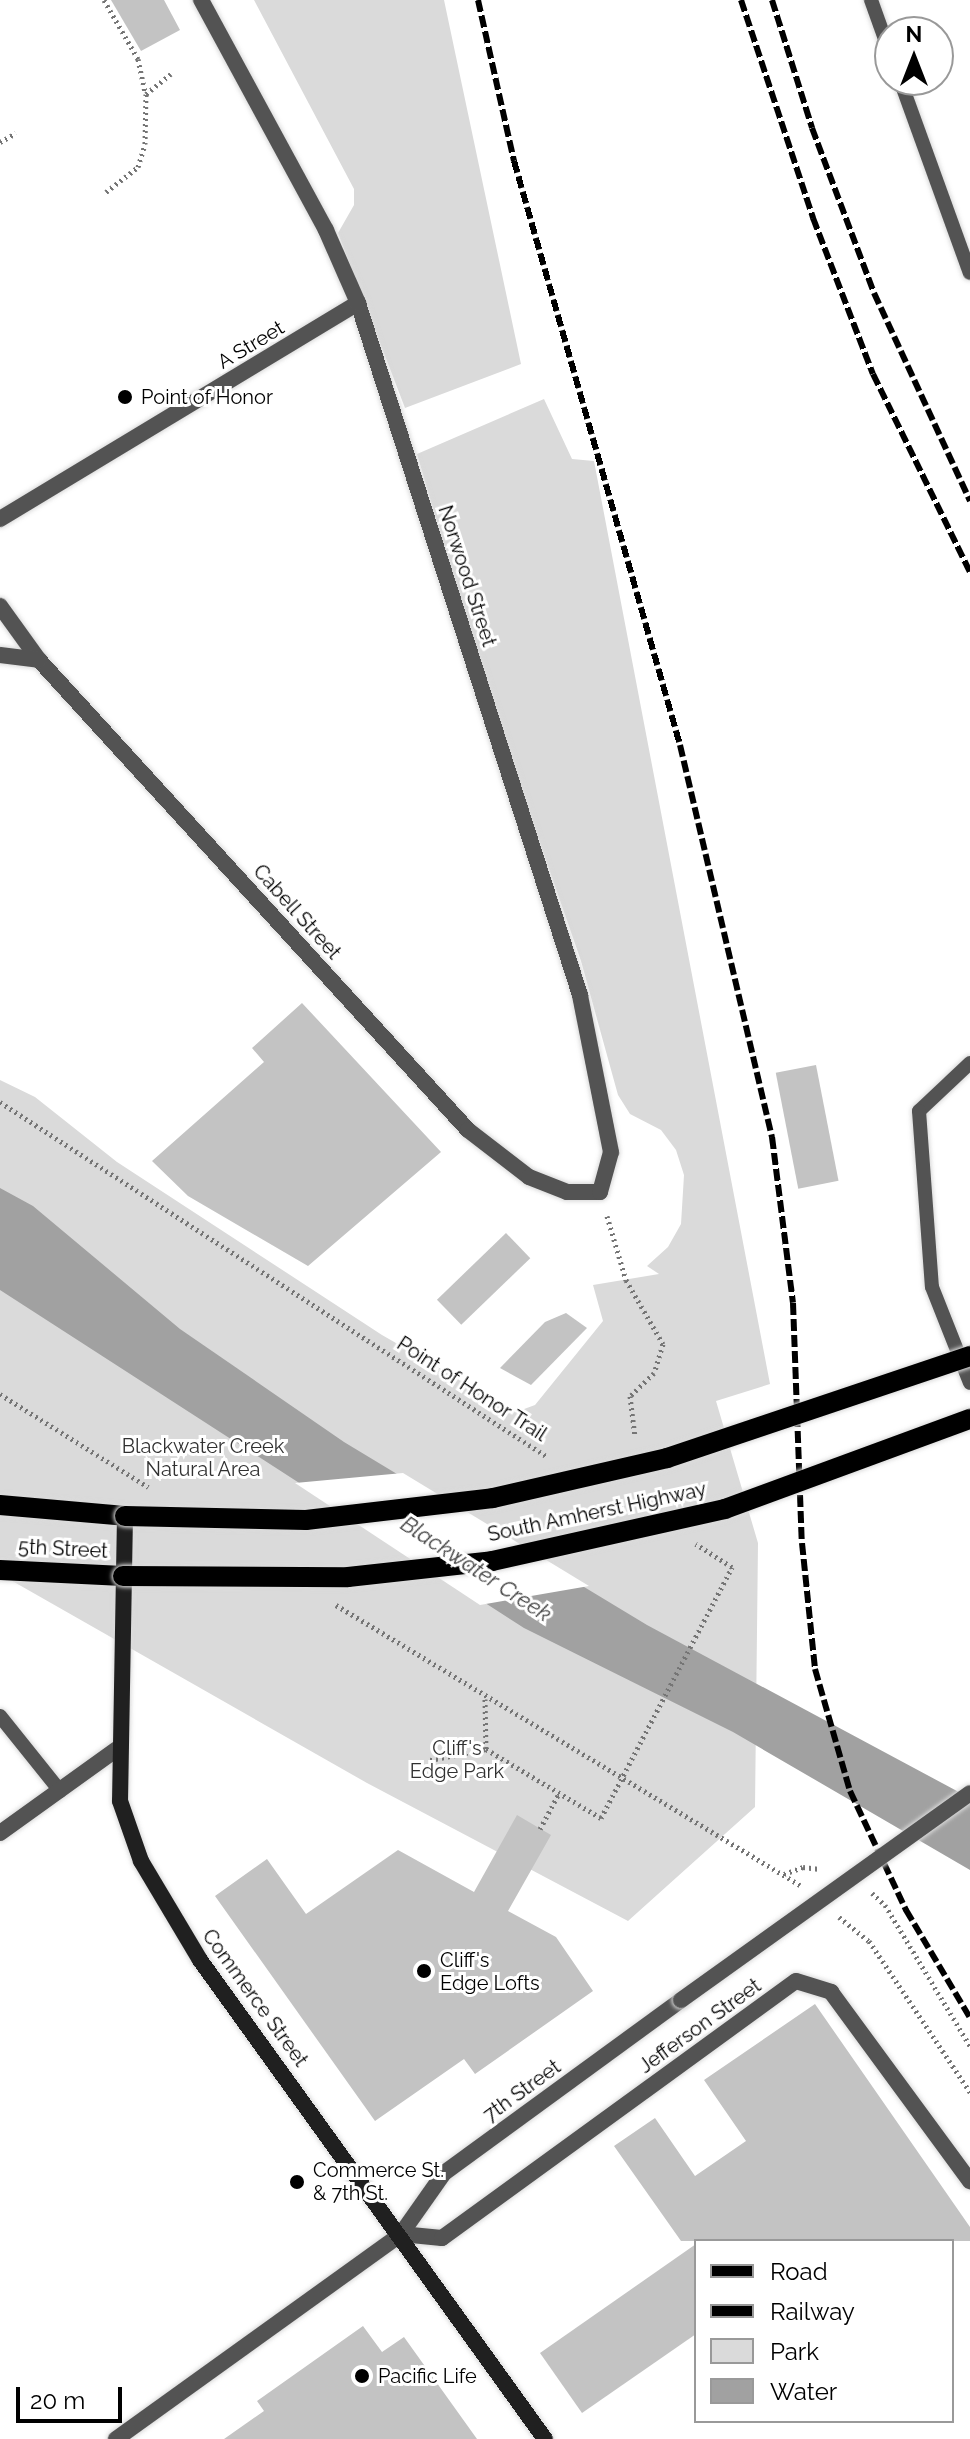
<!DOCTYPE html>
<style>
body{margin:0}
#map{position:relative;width:970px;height:2439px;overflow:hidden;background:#fff;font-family:Raleway,sans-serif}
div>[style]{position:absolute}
.green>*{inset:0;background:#dadada}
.water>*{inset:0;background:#a1a1a1}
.pier>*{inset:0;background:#fff}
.building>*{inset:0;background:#c3c3c3;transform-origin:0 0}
.path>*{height:5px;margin-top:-2.5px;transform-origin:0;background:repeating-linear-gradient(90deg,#757575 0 2px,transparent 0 6px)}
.roads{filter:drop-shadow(0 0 2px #dbdbdb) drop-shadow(0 0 2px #dbdbdb)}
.lane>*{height:14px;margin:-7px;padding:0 7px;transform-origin:7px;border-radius:7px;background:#535353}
.street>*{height:16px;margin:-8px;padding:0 8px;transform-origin:8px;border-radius:8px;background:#535353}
.secondary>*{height:16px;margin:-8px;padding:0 8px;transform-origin:8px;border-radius:8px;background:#202020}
.primary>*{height:20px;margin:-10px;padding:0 10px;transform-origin:10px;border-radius:10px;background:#000}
.rail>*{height:6px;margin-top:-3px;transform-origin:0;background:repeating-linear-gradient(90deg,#000 0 12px,transparent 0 16px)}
.bridges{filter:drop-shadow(0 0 2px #dbdbdb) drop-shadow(0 0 2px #dbdbdb)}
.street-bridge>*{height:16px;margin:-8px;padding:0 8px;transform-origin:8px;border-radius:8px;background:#535353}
.primary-bridge>*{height:20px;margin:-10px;padding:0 10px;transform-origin:10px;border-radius:10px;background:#000}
.dots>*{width:22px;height:22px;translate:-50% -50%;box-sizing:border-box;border:4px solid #fff;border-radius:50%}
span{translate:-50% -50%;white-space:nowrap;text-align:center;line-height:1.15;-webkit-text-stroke:6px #fff;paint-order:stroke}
.street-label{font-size:20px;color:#000}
.poi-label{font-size:20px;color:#000}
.left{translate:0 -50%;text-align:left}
.park-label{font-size:20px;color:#313131}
.water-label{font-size:22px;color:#424242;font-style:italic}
.legend{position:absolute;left:694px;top:2239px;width:260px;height:184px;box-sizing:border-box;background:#fff;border:2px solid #999;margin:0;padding:10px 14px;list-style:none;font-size:24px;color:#000}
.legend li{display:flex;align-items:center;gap:16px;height:40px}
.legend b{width:40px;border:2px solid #999}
.north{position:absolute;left:874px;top:16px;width:80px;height:80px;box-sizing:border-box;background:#fff;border:2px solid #999;border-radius:50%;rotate:0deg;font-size:22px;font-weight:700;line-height:32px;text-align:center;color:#000}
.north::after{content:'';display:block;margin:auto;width:28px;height:36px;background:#000;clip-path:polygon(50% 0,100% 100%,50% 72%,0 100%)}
.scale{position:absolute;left:16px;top:2387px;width:106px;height:36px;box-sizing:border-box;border:4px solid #000;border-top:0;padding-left:10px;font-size:24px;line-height:28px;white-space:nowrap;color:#000;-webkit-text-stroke:6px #fff;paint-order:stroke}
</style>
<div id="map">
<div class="green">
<i style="clip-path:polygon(254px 0,444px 0,521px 364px,405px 408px,338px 233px,354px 205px,354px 189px)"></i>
<i style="clip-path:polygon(544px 399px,572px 459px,594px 461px,770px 1384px,716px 1401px,758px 1543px,755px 1807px,628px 1921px,367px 1783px,0 1574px,0 1080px,35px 1097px,117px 1162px,382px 1335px,516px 1412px,535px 1405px,603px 1321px,593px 1285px,659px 1274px,647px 1266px,668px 1247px,681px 1224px,684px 1175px,676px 1150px,661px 1130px,630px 1114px,618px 1095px,581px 961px,483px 678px,417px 454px)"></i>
</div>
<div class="water">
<i style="clip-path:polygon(0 1188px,33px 1206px,180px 1329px,344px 1442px,647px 1625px,970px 1798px,970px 1870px,733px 1732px,524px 1628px,0 1290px)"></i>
</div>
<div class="pier">
<i style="clip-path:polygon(403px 1473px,589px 1586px,480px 1605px,295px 1483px)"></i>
</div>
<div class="building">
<i style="clip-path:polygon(111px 0,164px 0,180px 30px,141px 51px)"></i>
<i style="clip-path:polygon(302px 1003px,441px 1152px,308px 1266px,188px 1196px,152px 1161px,264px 1062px,252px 1048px)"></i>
<i style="left:816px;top:1065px;width:118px;height:41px;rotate:79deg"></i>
<i style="left:506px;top:1233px;width:35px;height:96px;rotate:46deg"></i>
<i style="clip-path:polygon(566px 1313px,587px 1328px,531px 1385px,500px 1368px,545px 1322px)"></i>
<i style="clip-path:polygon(517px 1815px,551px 1835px,508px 1911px,556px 1937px,593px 1991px,475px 2074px,464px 2059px,375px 2121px,215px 1896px,267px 1859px,306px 1914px,398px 1850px,474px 1892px)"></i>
<i style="clip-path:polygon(815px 2004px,970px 2227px,970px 2241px,681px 2241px,614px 2146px,655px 2118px,695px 2176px,746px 2141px,704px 2080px)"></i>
<i style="clip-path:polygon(696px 2244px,696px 2334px,582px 2413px,540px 2353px)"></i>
<i style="clip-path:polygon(363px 2326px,382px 2352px,404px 2337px,477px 2439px,224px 2439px,264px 2411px,257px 2401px)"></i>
</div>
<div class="path">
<i style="left:104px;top:0;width:68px;rotate:60deg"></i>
<i style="left:138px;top:59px;width:35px;rotate:78deg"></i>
<i style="left:0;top:142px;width:18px;rotate:-29deg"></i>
<i style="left:106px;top:192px;width:41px;rotate:-38deg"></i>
<i style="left:138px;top:167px;width:24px;rotate:-73deg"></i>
<i style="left:145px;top:144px;width:50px;rotate:-88.9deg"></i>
<i style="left:146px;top:94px;width:32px;rotate:-39deg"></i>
<i style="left:0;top:1102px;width:651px;rotate:32.96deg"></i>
<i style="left:607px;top:1216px;width:67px;rotate:73.5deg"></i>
<i style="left:626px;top:1280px;width:74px;rotate:60deg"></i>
<i style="left:663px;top:1344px;width:30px;rotate:107deg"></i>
<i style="left:654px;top:1373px;width:33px;rotate:136deg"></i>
<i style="left:630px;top:1396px;width:41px;rotate:83deg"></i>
<i style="left:0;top:1394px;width:175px;rotate:32.1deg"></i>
<i style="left:336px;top:1605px;width:542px;rotate:31.11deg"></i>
<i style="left:485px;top:1699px;width:50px;rotate:88.9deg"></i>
<i style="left:430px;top:1760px;width:57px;rotate:-11.1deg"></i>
<i style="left:486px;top:1749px;width:134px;rotate:31deg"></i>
<i style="left:601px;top:1818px;width:283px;rotate:-62.4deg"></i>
<i style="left:732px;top:1567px;width:43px;rotate:-147.4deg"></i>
<i style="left:540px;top:1829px;width:40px;rotate:-62deg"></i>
<i style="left:784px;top:1874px;width:20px;rotate:-20deg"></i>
<i style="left:803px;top:1867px;width:17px;rotate:7deg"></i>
<i style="left:872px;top:1893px;width:18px;rotate:43deg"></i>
<i style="left:885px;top:1905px;width:165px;rotate:58.9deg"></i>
<i style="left:839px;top:1917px;width:38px;rotate:39deg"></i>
<i style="left:869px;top:1941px;width:182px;rotate:56.2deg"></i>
</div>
<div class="roads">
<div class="lane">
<i style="left:871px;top:0;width:56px;rotate:70.3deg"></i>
<i style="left:900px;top:80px;width:205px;rotate:70.1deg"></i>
<i style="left:970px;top:1063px;width:70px;rotate:136.7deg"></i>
<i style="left:919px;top:1111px;width:176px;rotate:85.8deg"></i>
<i style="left:932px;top:1287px;width:103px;rotate:68.4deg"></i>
<i style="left:0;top:1716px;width:96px;rotate:51.3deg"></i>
</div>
<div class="street">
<i style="left:0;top:519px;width:418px;rotate:-31.1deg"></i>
<i style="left:0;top:606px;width:67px;rotate:54.2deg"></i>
<i style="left:39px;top:660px;width:636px;rotate:47.61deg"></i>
<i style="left:468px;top:1130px;width:77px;rotate:37.6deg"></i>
<i style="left:529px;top:1177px;width:41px;rotate:21.5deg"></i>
<i style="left:567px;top:1192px;width:33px"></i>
<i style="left:600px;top:1192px;width:41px;rotate:-74.6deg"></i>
<i style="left:611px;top:1152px;width:160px;rotate:-101.2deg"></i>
<i style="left:580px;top:995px;width:727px;rotate:-107.79deg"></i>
<i style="left:358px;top:303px;width:80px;rotate:-113.7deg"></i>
<i style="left:326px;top:230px;width:262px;rotate:-118.5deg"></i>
<i style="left:0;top:655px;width:39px;rotate:7deg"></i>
<i style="left:0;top:1833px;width:144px;rotate:-35.7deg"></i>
<i style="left:401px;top:2234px;width:41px;rotate:5.6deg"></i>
<i style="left:442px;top:2238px;width:437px;rotate:-36deg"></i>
<i style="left:796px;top:1981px;width:37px;rotate:17deg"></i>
<i style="left:831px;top:1992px;width:235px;rotate:53.7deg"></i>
<i style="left:116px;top:2439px;width:351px;rotate:-35.7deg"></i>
<i style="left:401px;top:2234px;width:75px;rotate:-54.8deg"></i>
<i style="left:444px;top:2173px;width:293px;rotate:-36.1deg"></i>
</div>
<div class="secondary">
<i style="left:125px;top:1516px;width:285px;rotate:91deg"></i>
<i style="left:120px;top:1801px;width:64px;rotate:70.7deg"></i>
<i style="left:141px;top:1861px;width:115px;rotate:59.2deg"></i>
<i style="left:200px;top:1960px;width:590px;rotate:54.24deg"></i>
</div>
<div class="primary">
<i style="left:0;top:1505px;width:125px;rotate:5deg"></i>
<i style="left:0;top:1570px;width:123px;rotate:2.8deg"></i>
</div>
</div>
<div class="rail">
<i style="left:478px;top:0;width:165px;rotate:77.4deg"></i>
<i style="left:514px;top:161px;width:607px;rotate:74.13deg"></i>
<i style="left:680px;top:745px;width:403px;rotate:76.8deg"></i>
<i style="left:772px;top:1137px;width:167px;rotate:82.8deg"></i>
<i style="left:793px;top:1303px;width:240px;rotate:87.9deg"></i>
<i style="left:802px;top:1543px;width:127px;rotate:84.1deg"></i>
<i style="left:815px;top:1669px;width:127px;rotate:74deg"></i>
<i style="left:850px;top:1791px;width:132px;rotate:64.8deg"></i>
<i style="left:906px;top:1910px;width:126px;rotate:59.3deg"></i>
<i style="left:741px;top:0;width:230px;rotate:71.7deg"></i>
<i style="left:813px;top:218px;width:167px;rotate:69deg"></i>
<i style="left:873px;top:374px;width:220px;rotate:63.9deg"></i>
<i style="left:772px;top:0;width:134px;rotate:72.6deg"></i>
<i style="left:812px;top:128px;width:176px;rotate:69.4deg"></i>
<i style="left:874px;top:293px;width:229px;rotate:65.2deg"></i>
</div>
<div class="bridges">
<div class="street-bridge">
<i style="left:681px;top:2000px;width:355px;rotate:-35.6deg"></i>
</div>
<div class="primary-bridge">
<i style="left:125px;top:1516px;width:181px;rotate:1.3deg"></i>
<i style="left:306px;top:1520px;width:188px;rotate:-6.7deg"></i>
<i style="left:493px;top:1498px;width:179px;rotate:-12.9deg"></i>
<i style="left:667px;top:1458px;width:320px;rotate:-18.6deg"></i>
<i style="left:123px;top:1576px;width:225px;rotate:0.3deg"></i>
<i style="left:348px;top:1577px;width:145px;rotate:-6.3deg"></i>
<i style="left:492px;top:1561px;width:239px;rotate:-12.6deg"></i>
<i style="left:725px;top:1509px;width:261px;rotate:-20.2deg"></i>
</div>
</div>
<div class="dots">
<i style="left:125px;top:397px;background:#000"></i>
<i style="left:424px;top:1971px;background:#000"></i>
<i style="left:297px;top:2182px;background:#000"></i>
<i style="left:362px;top:2376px;background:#000"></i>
</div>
<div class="street-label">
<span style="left:251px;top:345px;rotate:-31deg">A Street</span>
<span style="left:467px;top:576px;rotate:72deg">Norwood Street</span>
<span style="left:297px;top:912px;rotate:48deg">Cabell Street</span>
<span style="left:472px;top:1389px;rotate:33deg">Point of Honor Trail</span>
<span style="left:597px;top:1512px;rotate:-12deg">South Amherst Highway</span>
<span style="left:63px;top:1549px;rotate:3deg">5th Street</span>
<span style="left:255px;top:1998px;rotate:54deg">Commerce Street</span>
<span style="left:700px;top:2026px;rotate:-36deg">Jefferson Street</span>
<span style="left:522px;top:2091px;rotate:-36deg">7th Street</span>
</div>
<div class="poi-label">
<span class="left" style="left:141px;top:397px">Point of Honor</span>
<span class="left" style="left:440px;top:1972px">Cliff's<br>Edge Lofts</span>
<span class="left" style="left:313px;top:2182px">Commerce St.<br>&amp; 7th St.</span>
<span class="left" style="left:378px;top:2376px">Pacific Life</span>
</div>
<div class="park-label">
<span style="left:203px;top:1458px">Blackwater Creek<br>Natural Area</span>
<span style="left:457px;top:1760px">Cliff's<br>Edge Park</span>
</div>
<div class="water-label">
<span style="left:476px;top:1569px;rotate:33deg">Blackwater Creek</span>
</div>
<ul class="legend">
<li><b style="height:10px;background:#000"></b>Road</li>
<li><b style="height:10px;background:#000"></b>Railway</li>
<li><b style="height:22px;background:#dadada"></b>Park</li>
<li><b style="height:22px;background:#a1a1a1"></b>Water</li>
</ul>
<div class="north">N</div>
<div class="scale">20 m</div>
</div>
